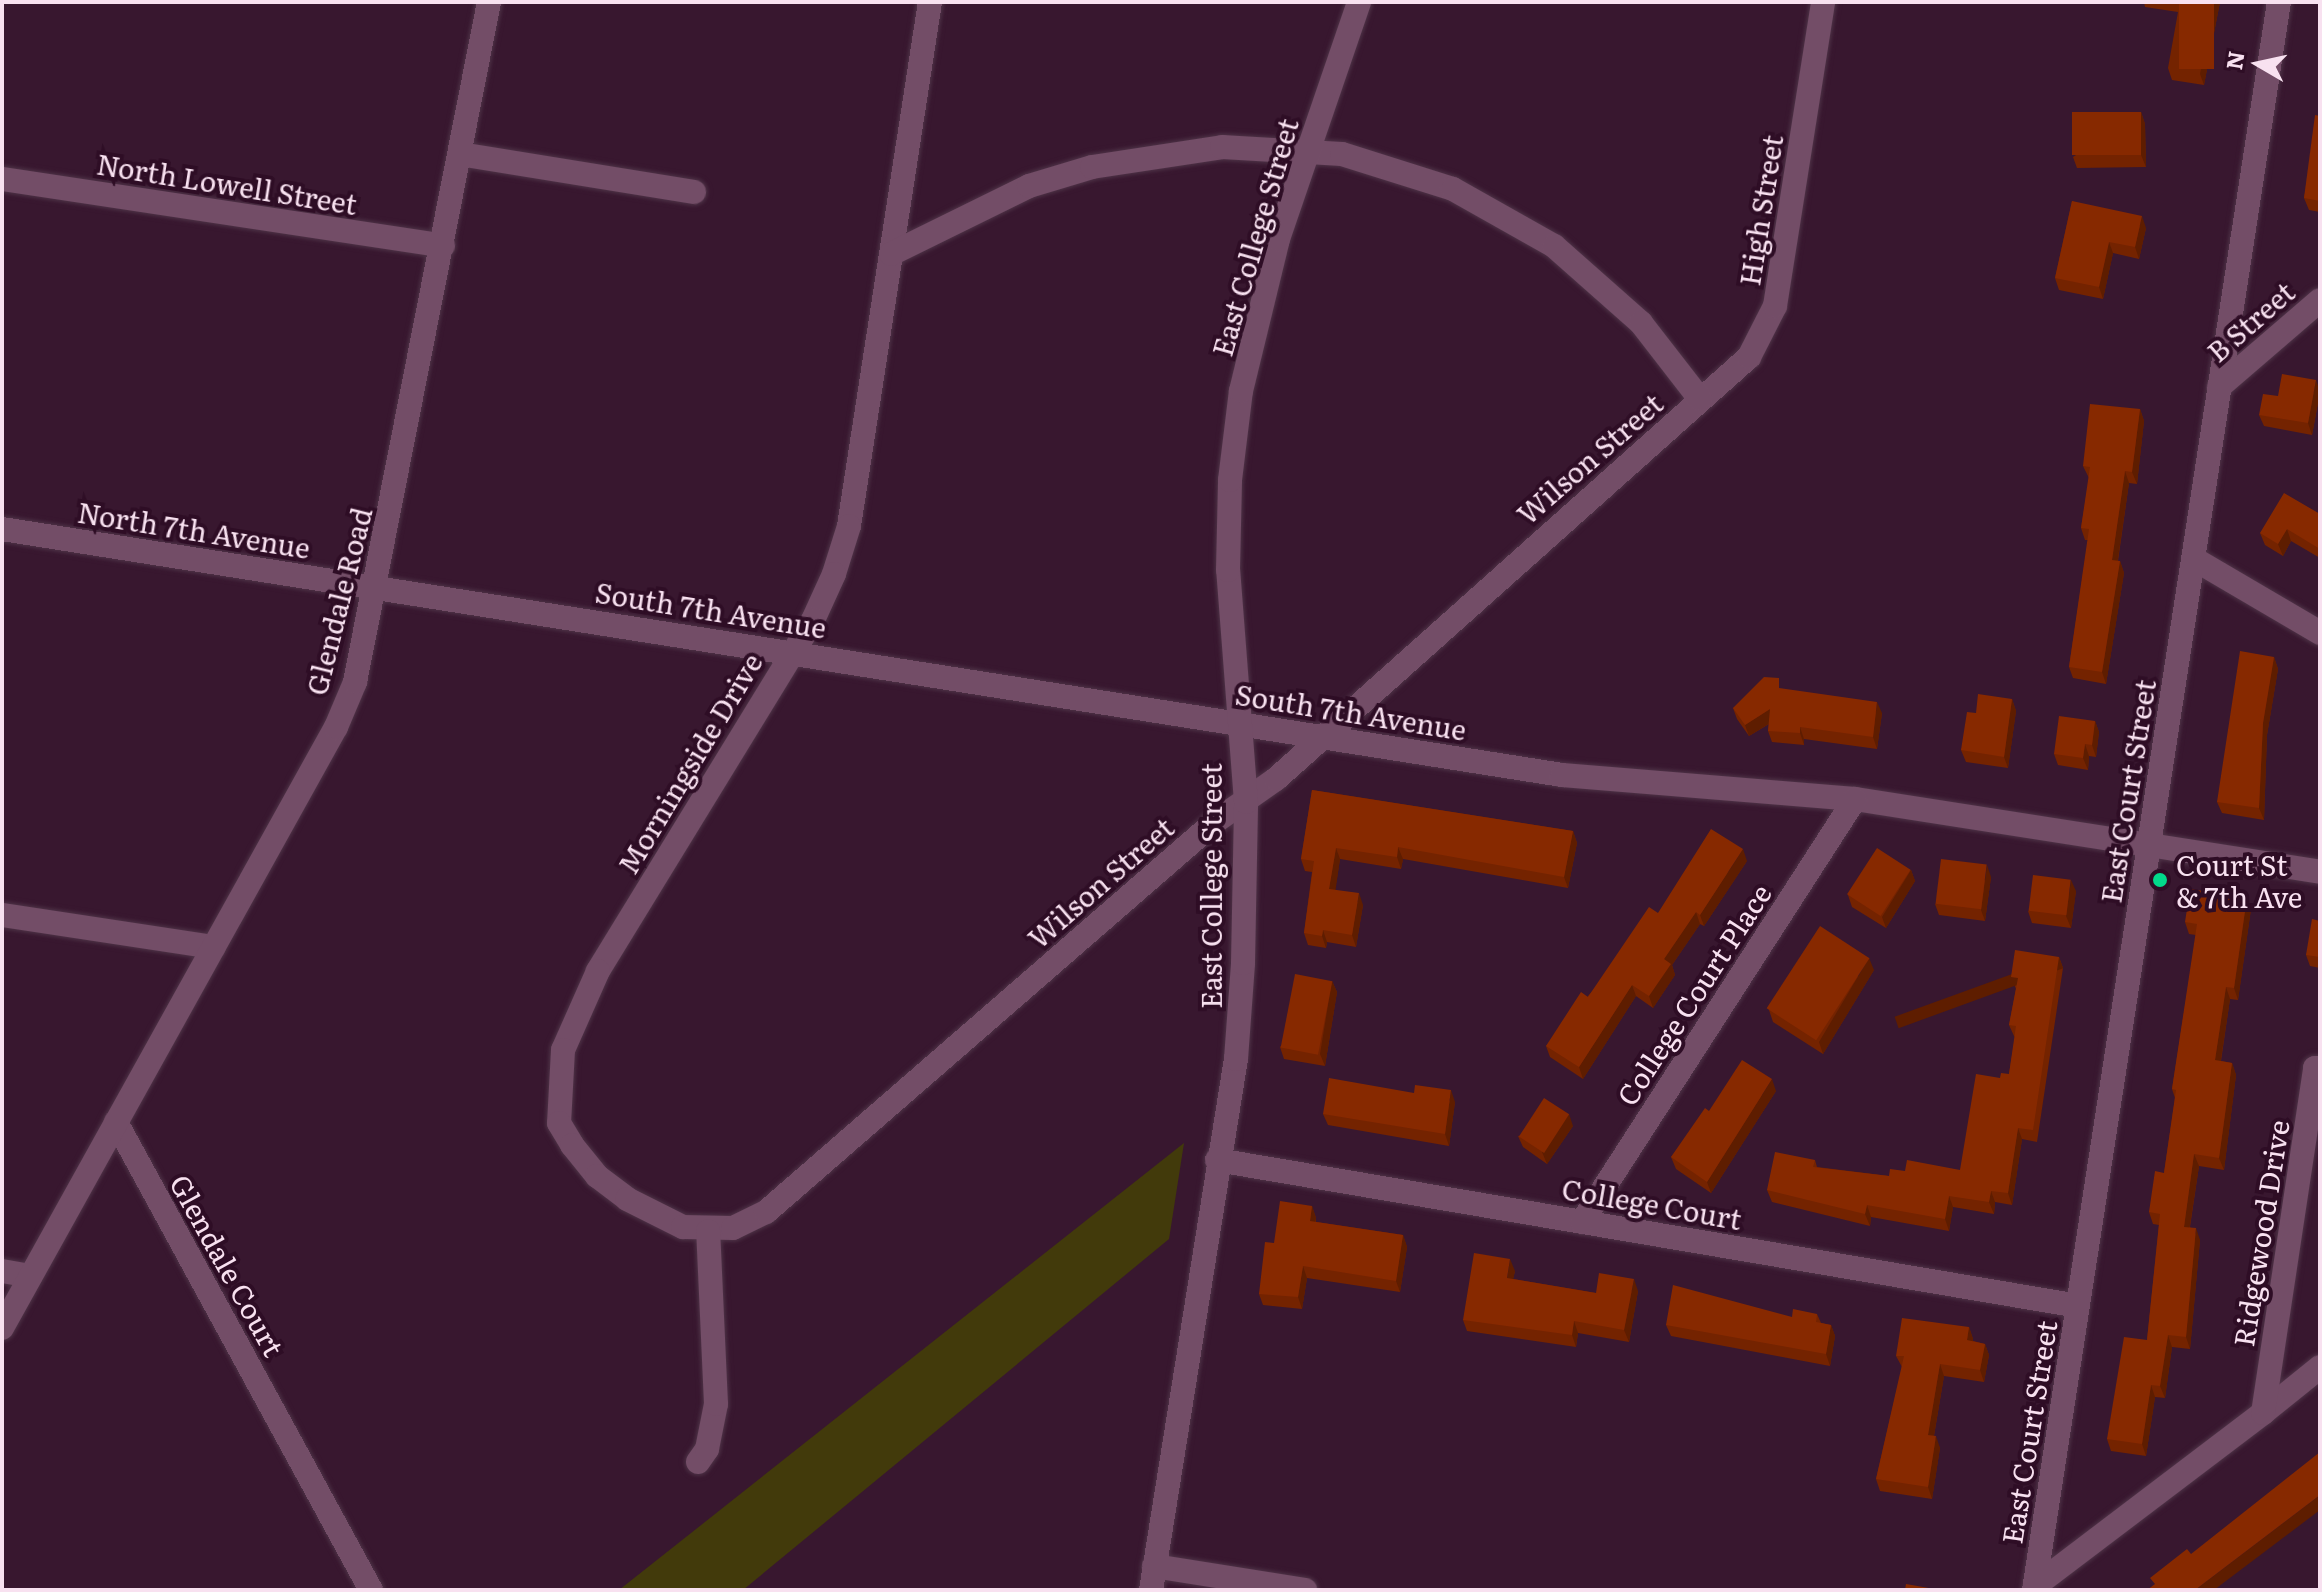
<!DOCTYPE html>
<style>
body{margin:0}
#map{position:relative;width:2322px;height:1592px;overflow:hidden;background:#38172f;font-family:Literata,serif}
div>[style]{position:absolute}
.green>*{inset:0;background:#423a0b}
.roads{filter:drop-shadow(0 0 2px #4e3347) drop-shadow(0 0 2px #4e3347)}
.street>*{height:24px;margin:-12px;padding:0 12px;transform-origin:12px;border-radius:12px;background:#734d67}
.secondary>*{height:24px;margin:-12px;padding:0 12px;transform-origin:12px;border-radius:12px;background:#734d67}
.wall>*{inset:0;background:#742300}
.shaded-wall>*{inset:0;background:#5e1d00;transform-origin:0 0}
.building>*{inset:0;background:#872900;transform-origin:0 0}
.dots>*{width:22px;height:22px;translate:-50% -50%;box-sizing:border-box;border:4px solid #2e0d25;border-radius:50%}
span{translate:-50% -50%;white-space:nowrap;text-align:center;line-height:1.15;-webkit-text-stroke:8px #2e0d25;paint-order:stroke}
.street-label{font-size:28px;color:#f8e1f0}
.poi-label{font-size:28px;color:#f8e1f0}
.left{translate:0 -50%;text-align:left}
.frame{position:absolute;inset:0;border:4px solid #f8e1f0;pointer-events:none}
.north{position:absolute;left:2218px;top:24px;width:80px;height:80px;-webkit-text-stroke:6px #2e0d25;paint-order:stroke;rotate:279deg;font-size:22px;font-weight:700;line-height:32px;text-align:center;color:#f8e1f0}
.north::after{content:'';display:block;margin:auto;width:28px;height:36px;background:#f8e1f0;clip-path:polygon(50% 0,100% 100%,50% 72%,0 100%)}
</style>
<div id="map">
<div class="green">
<i style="clip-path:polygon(1184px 1143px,1169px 1239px,743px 1590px,619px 1590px)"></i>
</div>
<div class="roads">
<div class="street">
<i style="left:930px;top:2px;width:530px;rotate:98.79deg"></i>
<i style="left:849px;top:526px;width:50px;rotate:107.4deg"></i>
<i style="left:834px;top:574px;width:51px;rotate:114.5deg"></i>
<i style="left:813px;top:620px;width:412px;rotate:121.5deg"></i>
<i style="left:598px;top:971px;width:86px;rotate:113.9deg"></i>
<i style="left:563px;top:1050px;width:73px;rotate:93.1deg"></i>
<i style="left:559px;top:1123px;width:26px;rotate:59deg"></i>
<i style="left:572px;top:1145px;width:40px;rotate:51deg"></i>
<i style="left:597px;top:1176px;width:38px;rotate:37deg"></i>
<i style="left:627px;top:1199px;width:63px;rotate:26.6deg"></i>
<i style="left:683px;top:1227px;width:50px;rotate:1.1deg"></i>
<i style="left:733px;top:1228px;width:37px;rotate:-26deg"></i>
<i style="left:766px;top:1212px;width:596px;rotate:-40.99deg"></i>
<i style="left:1216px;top:821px;width:73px;rotate:-35deg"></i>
<i style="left:1276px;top:779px;width:634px;rotate:-41.74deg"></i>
<i style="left:1749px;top:357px;width:57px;rotate:-63deg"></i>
<i style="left:1775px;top:306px;width:308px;rotate:-81deg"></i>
<i style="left:460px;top:154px;width:237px;rotate:9.2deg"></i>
<i style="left:2px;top:179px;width:446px;rotate:8.6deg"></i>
<i style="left:891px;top:254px;width:154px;rotate:-26.2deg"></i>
<i style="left:1029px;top:186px;width:66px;rotate:-16.8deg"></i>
<i style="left:1092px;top:167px;width:132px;rotate:-8.7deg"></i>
<i style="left:1222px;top:147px;width:120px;rotate:3.3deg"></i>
<i style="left:1342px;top:154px;width:116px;rotate:17.5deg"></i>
<i style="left:1453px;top:189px;width:116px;rotate:29.4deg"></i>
<i style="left:1554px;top:246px;width:116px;rotate:41.5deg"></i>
<i style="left:1641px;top:323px;width:96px;rotate:52.2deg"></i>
<i style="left:2219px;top:387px;width:133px;rotate:-40.7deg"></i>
<i style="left:2px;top:529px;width:1579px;rotate:8.96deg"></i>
<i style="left:1562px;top:775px;width:294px;rotate:4.7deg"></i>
<i style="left:1855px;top:799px;width:471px;rotate:8.9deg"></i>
<i style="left:2194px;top:559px;width:146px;rotate:30.4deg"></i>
<i style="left:2px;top:915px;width:214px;rotate:8.6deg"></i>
<i style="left:116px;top:1122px;width:533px;rotate:61.42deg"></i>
<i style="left:1217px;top:1160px;width:873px;rotate:9.62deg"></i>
<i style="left:1582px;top:1222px;width:503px;rotate:-57.16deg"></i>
<i style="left:2px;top:1271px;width:29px;rotate:10deg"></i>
<i style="left:2px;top:1328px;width:688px;rotate:-60.94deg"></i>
<i style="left:336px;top:727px;width:49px;rotate:-67.1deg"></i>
<i style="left:355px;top:682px;width:693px;rotate:-78.85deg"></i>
<i style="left:2263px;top:1413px;width:73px;rotate:-38.9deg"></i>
<i style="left:698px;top:1462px;width:16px;rotate:-55deg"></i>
<i style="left:707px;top:1449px;width:46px;rotate:-78.7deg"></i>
<i style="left:716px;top:1404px;width:173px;rotate:-92.6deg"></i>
<i style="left:1154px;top:1566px;width:153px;rotate:9deg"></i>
<i style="left:2035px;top:1586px;width:286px;rotate:-37.2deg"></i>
<i style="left:2263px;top:1413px;width:349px;rotate:-81.4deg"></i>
<i style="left:2315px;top:1068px;width:5px"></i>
<i style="left:1151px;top:1590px;width:538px;rotate:-80.91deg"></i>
<i style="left:1236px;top:1059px;width:96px;rotate:-85.8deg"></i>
<i style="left:1243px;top:963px;width:161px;rotate:-88.9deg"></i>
<i style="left:1246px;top:802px;width:233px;rotate:-94.4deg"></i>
<i style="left:1228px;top:570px;width:90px;rotate:-88.7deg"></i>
<i style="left:1230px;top:480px;width:90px;rotate:-83deg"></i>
<i style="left:1241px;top:391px;width:156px;rotate:-76.3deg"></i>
<i style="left:1278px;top:239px;width:250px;rotate:-71.1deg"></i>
</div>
<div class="secondary">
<i style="left:2034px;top:1590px;width:1607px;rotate:-81.23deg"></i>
</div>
</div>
<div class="wall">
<i style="clip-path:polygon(2144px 2px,2220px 2px,2204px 85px,2172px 80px,2168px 68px,2178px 12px,2145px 7px)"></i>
<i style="clip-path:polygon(2141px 112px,2145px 124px,2146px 167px,2077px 168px,2073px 157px)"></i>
<i style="clip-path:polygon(2320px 116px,2320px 212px,2309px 210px,2304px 198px)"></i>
<i style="clip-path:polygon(2072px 201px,2146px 228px,2139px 259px,2113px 253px,2103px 299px,2059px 290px,2055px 278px)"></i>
<i style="clip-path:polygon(2320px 392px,2312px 435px,2264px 426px,2259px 415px,2278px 396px)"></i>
<i style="clip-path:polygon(2140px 409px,2144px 421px,2137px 484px,2129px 483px,2118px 561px,2120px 561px,2124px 573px,2106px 684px,2073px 678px,2069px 667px,2088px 540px,2085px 540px,2081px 528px,2089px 478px,2083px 466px)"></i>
<i style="clip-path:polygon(2320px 514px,2320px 558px,2291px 541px,2283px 556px,2265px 545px,2260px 533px)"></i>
<i style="clip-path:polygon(2274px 657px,2278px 669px,2267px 735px,2264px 820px,2222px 813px,2217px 802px)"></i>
<i style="clip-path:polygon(1783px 689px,1882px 713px,1877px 749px,1804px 739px,1804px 745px,1772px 742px,1768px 731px,1769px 724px,1749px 736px,1737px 719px,1733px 708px)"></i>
<i style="clip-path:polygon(2012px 699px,2016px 711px,2008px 768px,1966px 762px,1961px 750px,1976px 713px)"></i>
<i style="clip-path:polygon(2095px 721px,2099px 732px,2096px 757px,2089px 756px,2088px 770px,2058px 765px,2054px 754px)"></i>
<i style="clip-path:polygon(1312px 790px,1573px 831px,1577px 843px,1568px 888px,1403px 859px,1401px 869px,1340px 859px,1335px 890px,1363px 905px,1356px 947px,1327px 942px,1326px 948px,1308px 945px,1304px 933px,1312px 872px,1305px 871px,1301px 859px)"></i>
<i style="clip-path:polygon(1747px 861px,1704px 926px,1700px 924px,1672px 965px,1675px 975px,1653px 1008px,1636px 996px,1583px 1079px,1550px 1057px,1546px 1046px,1658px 913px)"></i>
<i style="clip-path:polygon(1911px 870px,1915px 881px,1886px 928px,1852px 907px,1848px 895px)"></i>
<i style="clip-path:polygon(1991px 877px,1985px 921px,1939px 915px,1935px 904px)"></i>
<i style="clip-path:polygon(2076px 891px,2071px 928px,2032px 923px,2028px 911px)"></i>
<i style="clip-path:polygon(2251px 909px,2238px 1000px,2230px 999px,2221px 1061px,2232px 1063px,2236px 1075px,2224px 1170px,2199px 1166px,2190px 1227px,2200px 1240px,2190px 1349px,2172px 1347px,2165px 1398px,2155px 1397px,2146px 1456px,2111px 1451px,2107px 1439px,2147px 1340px,2159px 1225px,2153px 1224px,2149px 1212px,2164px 1173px,2175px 1098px,2172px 1089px,2196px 935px,2189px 934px,2185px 922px)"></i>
<i style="clip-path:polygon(2320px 921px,2320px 968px,2310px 966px,2306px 955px)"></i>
<i style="clip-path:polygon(2059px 957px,2063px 968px,2037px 1142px,2022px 1139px,2012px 1205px,1995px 1202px,1994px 1214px,1953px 1207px,1949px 1231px,1871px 1217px,1870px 1226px,1772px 1202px,1767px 1190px,1815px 1160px,1817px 1167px,1889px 1176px,1905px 1171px,1960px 1170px,2000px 1078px,2009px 1074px,2015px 1037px,2014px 1036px,2009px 1025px,2016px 989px,2011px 977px)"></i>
<i style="clip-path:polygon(1874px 970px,1823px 1054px,1773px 1022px,1769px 1010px)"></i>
<i style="clip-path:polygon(1332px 981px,1337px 992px,1325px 1066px,1284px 1059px,1280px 1047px)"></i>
<i style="clip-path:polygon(1776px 1091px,1711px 1193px,1676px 1169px,1671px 1157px,1709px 1111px)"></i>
<i style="clip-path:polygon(1414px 1093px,1455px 1102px,1449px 1146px,1328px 1125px,1323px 1114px)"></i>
<i style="clip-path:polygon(1573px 1126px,1547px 1164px,1523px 1147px,1518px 1136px)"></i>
<i style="clip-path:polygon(1312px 1206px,1316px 1218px,1316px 1222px,1403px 1235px,1407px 1247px,1400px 1292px,1307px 1278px,1302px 1309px,1263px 1305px,1259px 1294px,1274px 1243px)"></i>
<i style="clip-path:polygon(1515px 1271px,1513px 1279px,1596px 1293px,1638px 1291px,1629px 1342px,1578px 1333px,1576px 1347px,1467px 1331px,1463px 1320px)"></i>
<i style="clip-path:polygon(1817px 1314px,1821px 1323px,1831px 1325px,1835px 1336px,1830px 1366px,1671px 1336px,1666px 1325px,1792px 1317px)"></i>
<i style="clip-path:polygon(1969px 1327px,1973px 1339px,1973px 1341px,1985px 1344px,1989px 1355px,1984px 1382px,1944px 1376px,1934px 1436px,1940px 1448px,1932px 1499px,1880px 1491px,1876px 1479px,1902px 1367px,1896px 1356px)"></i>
</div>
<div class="shaded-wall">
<i style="clip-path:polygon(2214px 2px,2220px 2px,2204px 85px,2200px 74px)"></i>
<i style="clip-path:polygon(2141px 112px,2145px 124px,2146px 167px,2141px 155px)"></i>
<i style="clip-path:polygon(2142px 216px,2146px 228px,2139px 259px,2135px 247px)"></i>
<i style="clip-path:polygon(2109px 242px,2113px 253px,2103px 299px,2099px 287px)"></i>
<i style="clip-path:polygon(2316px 380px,2320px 392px,2312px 435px,2308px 423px)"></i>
<i style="clip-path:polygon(2140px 409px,2144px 421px,2137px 484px,2132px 472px)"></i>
<i style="clip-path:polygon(2125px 471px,2129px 483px,2116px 572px,2112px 560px)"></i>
<i style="clip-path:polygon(2287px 529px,2291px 541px,2283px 556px,2278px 544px)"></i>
<i style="clip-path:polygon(2120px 561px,2124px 573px,2106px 684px,2102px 672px)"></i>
<i style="clip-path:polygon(2274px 657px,2278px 669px,2267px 735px,2264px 820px,2259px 808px,2263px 723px)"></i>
<i style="clip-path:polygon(2012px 699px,2016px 711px,2008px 768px,2004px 757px)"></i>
<i style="clip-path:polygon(1877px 702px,1882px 713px,1877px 749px,1873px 737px)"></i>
<i style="clip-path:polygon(1770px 709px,1775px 720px,1749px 736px,1745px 725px)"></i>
<i style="clip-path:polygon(2095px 721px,2099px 732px,2096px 757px,2092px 745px)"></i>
<i style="clip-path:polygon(1800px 727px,1804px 739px,1804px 745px,1800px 733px)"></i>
<i style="clip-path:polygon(2085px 744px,2089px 756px,2088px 770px,2083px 758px)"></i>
<i style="clip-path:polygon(1573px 831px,1577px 843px,1568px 888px,1564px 877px)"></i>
<i style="clip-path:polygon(1398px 847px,1403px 859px,1401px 869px,1397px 857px)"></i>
<i style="clip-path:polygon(1336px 848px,1340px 859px,1334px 901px,1329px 889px)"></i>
<i style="clip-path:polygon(1743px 849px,1747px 861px,1704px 926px,1700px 915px)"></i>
<i style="clip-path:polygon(1987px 865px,1991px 877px,1985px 921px,1981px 910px)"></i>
<i style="clip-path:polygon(1911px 870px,1915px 881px,1886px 928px,1882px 917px)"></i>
<i style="clip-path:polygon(2071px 880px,2076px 891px,2071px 928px,2066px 916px)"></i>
<i style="clip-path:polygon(1359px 893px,1363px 905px,1356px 947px,1352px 935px)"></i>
<i style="clip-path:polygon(2247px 897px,2251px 909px,2238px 1000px,2234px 988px)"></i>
<i style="clip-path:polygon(1696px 912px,1700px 924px,1672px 965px,1675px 975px,1653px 1008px,1649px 996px,1664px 959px)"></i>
<i style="clip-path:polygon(1323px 930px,1327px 942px,1326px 948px,1322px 936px)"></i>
<i style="left:2059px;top:957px;width:12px;height:175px;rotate:70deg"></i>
<i style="clip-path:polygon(1869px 958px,1874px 970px,1823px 1054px,1819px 1042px)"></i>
<i style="clip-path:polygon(1332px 981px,1337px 992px,1325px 1066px,1320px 1054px)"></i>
<i style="clip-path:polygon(1632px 985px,1636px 996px,1583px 1079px,1579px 1067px)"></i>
<i style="clip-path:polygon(2226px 987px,2230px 999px,2219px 1072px,2215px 1060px)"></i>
<i style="clip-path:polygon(2232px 1063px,2236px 1075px,2224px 1170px,2219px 1158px)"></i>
<i style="clip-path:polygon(1772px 1079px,1776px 1091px,1711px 1193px,1707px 1182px)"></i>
<i style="clip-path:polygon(1451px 1090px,1455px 1102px,1449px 1146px,1445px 1134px)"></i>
<i style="clip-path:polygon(1569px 1114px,1573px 1126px,1547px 1164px,1542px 1152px)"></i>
<i style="clip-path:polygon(2018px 1128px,2022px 1139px,2012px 1205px,2008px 1193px)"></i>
<i style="clip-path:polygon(2194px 1154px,2199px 1166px,2188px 1238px,2184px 1227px)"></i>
<i style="clip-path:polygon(1991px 1191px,1995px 1202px,1994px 1214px,1989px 1202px)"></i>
<i style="clip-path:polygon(1949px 1196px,1953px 1207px,1949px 1231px,1945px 1219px)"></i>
<i style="clip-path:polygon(1867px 1205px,1871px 1217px,1870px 1226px,1865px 1214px)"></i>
<i style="clip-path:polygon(1312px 1206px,1316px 1218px,1314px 1232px,1310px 1221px)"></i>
<i style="clip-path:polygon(2196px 1228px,2200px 1240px,2190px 1349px,2186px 1337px)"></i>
<i style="clip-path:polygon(1403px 1235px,1407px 1247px,1400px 1292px,1396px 1281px)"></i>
<i style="clip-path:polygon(1510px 1259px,1515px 1271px,1511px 1289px,1507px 1278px)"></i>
<i style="clip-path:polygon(1303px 1266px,1307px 1278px,1302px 1309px,1298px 1297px)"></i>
<i style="clip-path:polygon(1634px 1279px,1638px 1291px,1629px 1342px,1624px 1330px)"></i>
<i style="clip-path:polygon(1574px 1321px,1578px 1333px,1576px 1347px,1572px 1335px)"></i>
<i style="clip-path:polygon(1831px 1325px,1835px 1336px,1830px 1366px,1826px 1354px)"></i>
<i style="clip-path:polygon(1969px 1327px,1973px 1339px,1971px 1352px,1967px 1340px)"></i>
<i style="clip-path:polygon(2168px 1335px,2172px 1347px,2165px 1398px,2160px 1386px)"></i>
<i style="clip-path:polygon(1985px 1344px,1989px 1355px,1984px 1382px,1980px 1370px)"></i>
<i style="clip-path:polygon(1940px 1364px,1944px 1376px,1932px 1447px,1928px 1435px)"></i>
<i style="clip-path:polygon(2151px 1385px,2155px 1397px,2146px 1456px,2142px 1444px)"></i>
<i style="clip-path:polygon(1936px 1436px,1940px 1448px,1932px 1499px,1928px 1487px)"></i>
<i style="clip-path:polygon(2320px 1495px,2320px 1510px,2214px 1590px,2195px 1590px)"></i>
</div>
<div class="building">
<i style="left:2179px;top:2px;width:35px;height:67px"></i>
<i style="left:2141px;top:112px;width:43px;height:69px;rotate:90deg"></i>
<i style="clip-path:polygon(2315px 115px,2320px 116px,2320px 201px,2304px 198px)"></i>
<i style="clip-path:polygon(2072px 201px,2142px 216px,2135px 247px,2109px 242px,2099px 287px,2055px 278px)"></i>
<i style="clip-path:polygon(2282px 374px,2316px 380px,2308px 423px,2259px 415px,2263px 394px,2278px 396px)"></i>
<i style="clip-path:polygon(2090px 404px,2140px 409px,2132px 472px,2125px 471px,2112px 560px,2120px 561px,2102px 672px,2069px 667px,2089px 529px,2081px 528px,2090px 467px,2083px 466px)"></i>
<i style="clip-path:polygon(2284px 493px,2320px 514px,2320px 549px,2287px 529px,2278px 544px,2260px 533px)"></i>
<i style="clip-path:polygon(2240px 651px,2274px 657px,2263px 723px,2259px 808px,2217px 802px)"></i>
<i style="clip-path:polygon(1764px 677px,1779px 678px,1779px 688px,1877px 702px,1873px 737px,1800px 727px,1800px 733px,1768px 731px,1770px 709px,1745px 725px,1733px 708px)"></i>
<i style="clip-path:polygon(1978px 694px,2012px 699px,2004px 757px,1961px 750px,1967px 712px,1976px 713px)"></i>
<i style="clip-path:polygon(2059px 716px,2095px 721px,2092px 745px,2085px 744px,2083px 758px,2054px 754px)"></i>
<i style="clip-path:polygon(1312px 790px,1573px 831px,1564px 877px,1398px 847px,1397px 857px,1336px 848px,1329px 889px,1359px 893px,1352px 935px,1323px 930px,1322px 936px,1304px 933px,1314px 861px,1301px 859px)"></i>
<i style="clip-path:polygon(1711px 829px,1743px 849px,1700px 915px,1696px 912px,1664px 959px,1671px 964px,1649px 996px,1632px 985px,1579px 1067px,1546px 1046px,1581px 992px,1588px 997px,1649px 907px,1658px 913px)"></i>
<i style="left:1877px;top:848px;width:40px;height:55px;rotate:33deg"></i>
<i style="left:1941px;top:859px;width:46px;height:45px;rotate:7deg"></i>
<i style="left:2033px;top:875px;width:38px;height:36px;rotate:7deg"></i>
<i style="clip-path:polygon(2190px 889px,2247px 897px,2234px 988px,2226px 987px,2215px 1060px,2232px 1063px,2219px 1158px,2194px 1154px,2184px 1227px,2196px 1228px,2186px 1337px,2168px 1335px,2160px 1386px,2151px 1385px,2142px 1444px,2107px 1439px,2124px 1337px,2147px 1340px,2160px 1214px,2149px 1212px,2155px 1171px,2164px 1173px,2176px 1090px,2172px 1089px,2197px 924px,2185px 922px)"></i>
<i style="clip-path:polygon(2312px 919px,2320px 921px,2320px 957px,2306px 955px)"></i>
<i style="left:1820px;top:926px;width:59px;height:98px;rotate:33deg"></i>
<i style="clip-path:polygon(2015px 950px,2059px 957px,2033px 1130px,2018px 1128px,2008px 1193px,1991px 1191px,1989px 1202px,1949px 1196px,1945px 1219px,1867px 1205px,1865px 1214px,1767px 1190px,1775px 1152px,1815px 1160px,1813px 1167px,1889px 1176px,1890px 1169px,1905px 1171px,1907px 1160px,1960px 1170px,1976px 1074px,2000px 1078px,2001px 1073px,2009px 1074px,2016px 1026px,2009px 1025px,2018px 978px,2011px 977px)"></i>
<i style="left:1295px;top:974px;width:38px;height:75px;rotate:11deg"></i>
<i style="clip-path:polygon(1742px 1060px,1772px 1079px,1707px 1182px,1671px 1157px,1705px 1108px,1709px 1111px)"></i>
<i style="clip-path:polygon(1329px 1078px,1414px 1093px,1415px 1085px,1451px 1090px,1445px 1134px,1323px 1114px)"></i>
<i style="left:1544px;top:1098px;width:30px;height:46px;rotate:33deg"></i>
<i style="clip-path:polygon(1280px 1201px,1312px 1206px,1310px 1221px,1403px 1235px,1396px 1281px,1303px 1266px,1298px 1297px,1259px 1294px,1265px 1242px,1274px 1243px)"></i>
<i style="clip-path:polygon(1474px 1253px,1510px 1259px,1507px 1278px,1596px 1293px,1599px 1273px,1634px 1279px,1624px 1330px,1574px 1321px,1572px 1335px,1463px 1320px)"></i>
<i style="clip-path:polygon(1673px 1285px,1792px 1317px,1793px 1309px,1817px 1314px,1816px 1322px,1831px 1325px,1826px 1354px,1666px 1325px)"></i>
<i style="clip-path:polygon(1902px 1318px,1969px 1327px,1967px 1340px,1985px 1344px,1980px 1370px,1940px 1364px,1928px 1435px,1936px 1436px,1928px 1487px,1876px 1479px,1904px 1356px,1896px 1356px)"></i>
<i style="clip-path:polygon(2320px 1452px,2320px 1495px,2195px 1590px,2147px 1590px,2155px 1584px,2150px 1578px,2187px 1549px,2191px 1554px)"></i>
<i style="clip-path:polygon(1906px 1584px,1940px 1590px,1905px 1590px)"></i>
</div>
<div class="dots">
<i style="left:2160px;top:880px;background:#02d98b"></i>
</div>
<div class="street-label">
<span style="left:227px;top:183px;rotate:9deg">North Lowell Street</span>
<span style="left:1760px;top:210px;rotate:-81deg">High Street</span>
<span style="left:1254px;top:237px;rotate:-74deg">East College Street</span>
<span style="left:2250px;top:321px;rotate:-41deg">B Street</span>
<span style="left:1589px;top:458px;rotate:-41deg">Wilson Street</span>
<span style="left:194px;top:529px;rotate:9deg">North 7th Avenue</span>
<span style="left:338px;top:601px;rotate:-76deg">Glendale Road</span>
<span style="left:711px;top:609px;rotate:9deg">South 7th Avenue</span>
<span style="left:1351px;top:711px;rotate:9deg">South 7th Avenue</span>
<span style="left:689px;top:763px;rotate:-59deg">Morningside Drive</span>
<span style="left:2127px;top:791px;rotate:-81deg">East Court Street</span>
<span style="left:1100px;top:882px;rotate:-41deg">Wilson Street</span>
<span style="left:1210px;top:886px;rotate:-90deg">East College Street</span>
<span style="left:1693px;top:994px;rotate:-57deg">College Court Place</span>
<span style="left:1652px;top:1203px;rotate:10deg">College Court</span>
<span style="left:2260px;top:1233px;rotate:-81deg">Ridgewood Drive</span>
<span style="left:228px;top:1265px;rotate:61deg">Glendale Court</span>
<span style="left:2028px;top:1432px;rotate:-81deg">East Court Street</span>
</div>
<div class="poi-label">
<span class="left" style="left:2176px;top:880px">Court St<br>&amp; 7th Ave</span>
</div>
<div class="frame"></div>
<div class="north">N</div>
</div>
